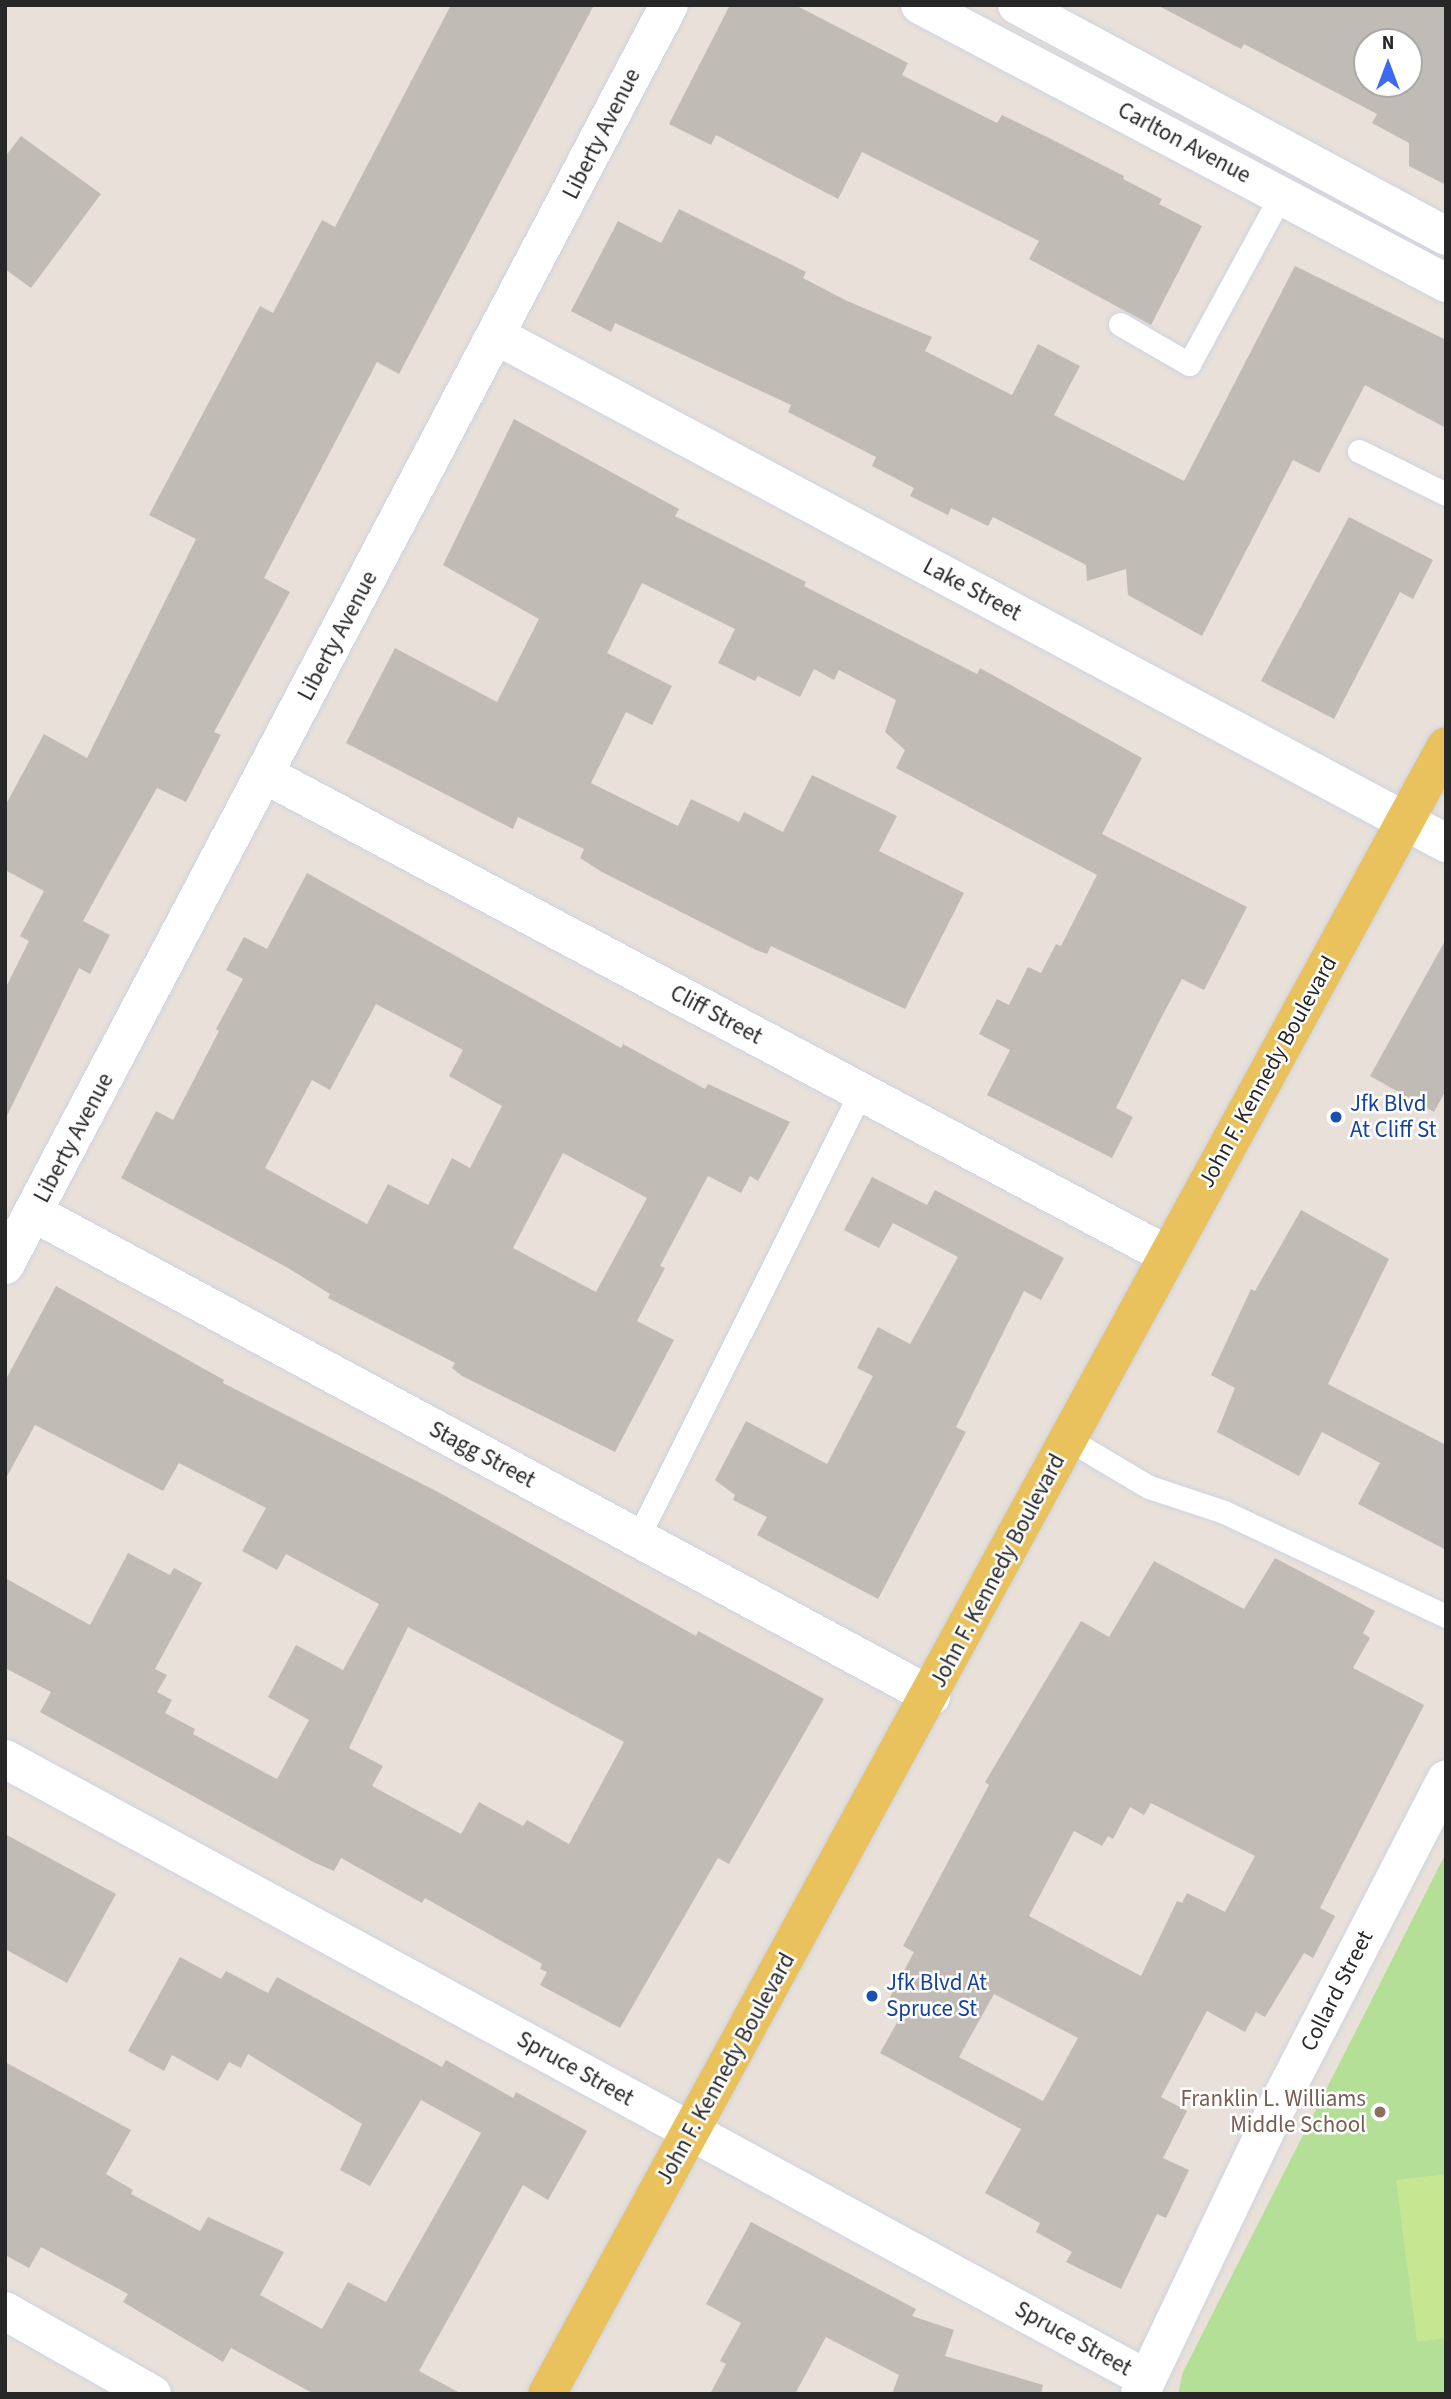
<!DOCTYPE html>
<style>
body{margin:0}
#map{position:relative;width:1451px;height:2399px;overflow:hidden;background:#e9e1d9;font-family:"Source Sans 3",sans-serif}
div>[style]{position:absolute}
.green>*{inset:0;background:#b3df96}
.pitch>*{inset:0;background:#c7e692}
.building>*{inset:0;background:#c1bbb5}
.roads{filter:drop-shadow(0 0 2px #ced2e0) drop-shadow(0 0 2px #ced2e0)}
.lane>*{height:23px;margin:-11.5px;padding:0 11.5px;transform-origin:11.5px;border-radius:11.5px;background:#fff}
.street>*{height:38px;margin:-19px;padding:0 19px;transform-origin:19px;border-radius:19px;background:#fff}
.primary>*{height:38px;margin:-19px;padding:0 19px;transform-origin:19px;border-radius:19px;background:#eac25d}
.dots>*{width:19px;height:19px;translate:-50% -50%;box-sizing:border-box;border:4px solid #fff;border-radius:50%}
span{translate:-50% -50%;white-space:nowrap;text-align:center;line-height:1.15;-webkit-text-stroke:5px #fff;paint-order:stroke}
.street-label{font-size:23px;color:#272727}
.transit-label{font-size:23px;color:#164399}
.left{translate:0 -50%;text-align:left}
.education-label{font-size:23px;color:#785e54}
.right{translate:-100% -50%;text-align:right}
.frame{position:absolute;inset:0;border:7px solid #272727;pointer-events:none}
.north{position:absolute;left:1353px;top:28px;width:70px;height:70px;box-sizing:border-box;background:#fff;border:2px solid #a9a9a9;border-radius:50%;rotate:0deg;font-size:19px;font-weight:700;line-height:28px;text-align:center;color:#272727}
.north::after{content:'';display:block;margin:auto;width:24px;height:32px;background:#3d68f2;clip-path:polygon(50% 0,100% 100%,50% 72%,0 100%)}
</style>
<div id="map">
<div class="green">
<i style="clip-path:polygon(1446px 1853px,1446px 2394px,1178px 2394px,1183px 2372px)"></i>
</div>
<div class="pitch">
<i style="clip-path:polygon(1446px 2174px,1446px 2338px,1417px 2342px,1396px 2180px)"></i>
</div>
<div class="building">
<i style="clip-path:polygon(451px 5px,594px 5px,399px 374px,377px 362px,330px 452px,264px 578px,290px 592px,214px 732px,221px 735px,186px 802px,157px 788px,107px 877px,83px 921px,110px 935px,90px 974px,79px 968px,5px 1120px,5px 989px,29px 941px,20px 936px,44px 891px,5px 870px,5px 806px,44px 734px,87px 758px,196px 539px,149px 515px,260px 306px,273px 313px,322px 220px,335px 227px)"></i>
<i style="clip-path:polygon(730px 5px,795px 5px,908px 63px,902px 75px,997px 123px,1002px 115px,1055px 141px,1124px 176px,1123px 179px,1162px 199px,1159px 204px,1202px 226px,1151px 325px,1029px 259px,1039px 241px,862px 152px,838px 199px,716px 135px,711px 145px,669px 124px)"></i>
<i style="clip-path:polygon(evenodd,1157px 5px,1446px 5px,1446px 185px,1409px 166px,1409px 143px,1372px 123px,1377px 114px,1244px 44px,1241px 49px,1157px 5px,1367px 42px,1409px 42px,1409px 84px,1367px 84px,1367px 42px)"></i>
<i style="clip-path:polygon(21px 136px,101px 194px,31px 288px,5px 269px,5px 157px)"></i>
<i style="clip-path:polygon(679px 209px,806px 272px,803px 278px,845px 300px,932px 337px,925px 351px,1012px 395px,1038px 344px,1080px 366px,1054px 415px,1184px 481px,1295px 266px,1446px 340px,1446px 428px,1365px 385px,1319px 473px,1293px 460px,1202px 636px,1128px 595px,1126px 569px,1087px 581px,1086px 565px,993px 517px,988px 526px,951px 508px,948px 515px,910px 496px,914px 488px,872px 466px,876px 457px,788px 412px,791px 405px,615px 323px,611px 332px,571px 311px,618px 221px,661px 243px)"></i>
<i style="clip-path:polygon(514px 419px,679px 509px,675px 516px,806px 582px,804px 586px,977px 674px,980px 668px,1142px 758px,1102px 834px,1247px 907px,1204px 990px,1182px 979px,1160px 1020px,1116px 1108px,1133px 1117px,1112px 1158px,987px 1095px,1010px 1050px,979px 1034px,997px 999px,1009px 1005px,1028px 967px,1041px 973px,1056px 944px,1061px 946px,1097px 875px,896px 768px,905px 750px,885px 732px,896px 700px,839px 670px,834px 680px,814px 669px,800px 697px,758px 676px,755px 681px,718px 663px,735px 629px,642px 583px,607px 653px,672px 686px,652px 725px,626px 712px,591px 783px,678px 826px,691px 799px,739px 822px,744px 812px,783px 832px,812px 775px,897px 816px,879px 851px,964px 893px,905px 1009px,771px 946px,767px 954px,756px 950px,602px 872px,580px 858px,584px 849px,518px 817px,513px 829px,346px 743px,395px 648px,497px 702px,539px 619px,443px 565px)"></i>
<i style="clip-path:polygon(1349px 517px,1433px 560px,1413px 599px,1400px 592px,1334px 719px,1261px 681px)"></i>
<i style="clip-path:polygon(evenodd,307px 873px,621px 1048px,623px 1044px,705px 1089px,708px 1084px,790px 1122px,758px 1181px,750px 1176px,741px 1193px,708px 1176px,660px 1266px,665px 1268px,637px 1321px,674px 1340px,615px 1452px,462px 1376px,452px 1368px,455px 1363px,328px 1298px,330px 1294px,288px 1268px,121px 1178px,156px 1111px,173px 1120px,219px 1031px,216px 1029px,243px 979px,226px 970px,244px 937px,267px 949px,307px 873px,376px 1004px,463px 1050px,449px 1076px,502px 1106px,470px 1168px,452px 1158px,428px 1205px,388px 1184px,367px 1224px,265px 1168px,312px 1080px,330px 1090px,376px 1004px,307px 873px,563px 1153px,647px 1198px,596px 1292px,513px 1248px,563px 1153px)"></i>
<i style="clip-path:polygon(1446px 939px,1446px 1090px,1434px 1112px,1370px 1076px)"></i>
<i style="clip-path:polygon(872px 1177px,927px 1205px,935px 1190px,1064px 1258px,1041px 1300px,1024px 1291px,956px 1427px,966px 1432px,878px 1599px,757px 1535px,767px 1517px,733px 1500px,735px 1495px,715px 1480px,746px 1421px,827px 1464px,873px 1376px,857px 1368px,878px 1327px,910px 1344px,958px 1257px,893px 1223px,879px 1248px,844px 1230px)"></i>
<i style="clip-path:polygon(1301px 1210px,1389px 1259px,1328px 1384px,1446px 1445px,1446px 1550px,1358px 1504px,1380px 1463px,1322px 1432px,1299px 1476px,1217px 1432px,1235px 1388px,1211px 1375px,1251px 1289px,1255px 1291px)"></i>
<i style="clip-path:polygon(evenodd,56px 1286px,224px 1380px,223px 1383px,440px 1493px,696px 1636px,698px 1631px,824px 1699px,729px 1864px,718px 1858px,620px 2028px,540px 1985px,547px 1972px,540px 1969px,542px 1964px,425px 1898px,422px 1903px,341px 1858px,334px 1871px,313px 1862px,40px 1712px,51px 1692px,5px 1668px,5px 1578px,90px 1625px,128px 1553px,170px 1575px,174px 1568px,202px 1583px,155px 1669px,167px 1675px,157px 1692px,172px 1700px,165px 1713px,195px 1729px,193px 1734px,277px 1779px,309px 1720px,268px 1697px,296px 1645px,343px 1670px,379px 1604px,286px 1554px,277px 1570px,242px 1551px,266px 1508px,179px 1463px,163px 1491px,35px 1425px,5px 1480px,5px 1381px,56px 1286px,408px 1627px,624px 1742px,569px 1844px,527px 1820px,523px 1826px,479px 1802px,461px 1834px,372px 1786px,383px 1766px,349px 1748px,408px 1627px)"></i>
<i style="clip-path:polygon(evenodd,1275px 1558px,1375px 1611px,1363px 1633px,1370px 1638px,1353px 1668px,1424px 1705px,1320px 1908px,1335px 1916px,1313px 1958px,1304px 1953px,1265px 2017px,1256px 2012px,1245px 2032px,1207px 2011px,1161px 2097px,1187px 2111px,1163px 2158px,1189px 2170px,1166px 2218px,1157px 2214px,1121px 2289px,1066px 2262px,1072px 2252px,1036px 2232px,1040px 2223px,985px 2193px,1021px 2129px,880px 2053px,904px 2010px,888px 2001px,914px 1952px,903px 1946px,989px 1785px,985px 1782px,1081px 1621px,1109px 1637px,1154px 1561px,1244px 1609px,1275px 1558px,1151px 1803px,1255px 1856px,1225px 1912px,1187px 1893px,1182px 1903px,1177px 1901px,1141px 1976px,1029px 1916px,1074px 1831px,1102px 1846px,1108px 1836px,1113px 1839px,1130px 1807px,1144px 1815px,1151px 1803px,1275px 1558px,994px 1994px,1078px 2038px,1043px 2101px,959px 2057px,994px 1994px)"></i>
<i style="clip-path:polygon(5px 1834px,116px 1894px,67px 1983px,5px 1949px)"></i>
<i style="clip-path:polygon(180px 1957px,221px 1979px,226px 1971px,268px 1993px,277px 1977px,442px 2067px,446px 2060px,513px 2098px,516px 2092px,587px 2131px,548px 2200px,523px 2185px,419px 2371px,462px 2394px,314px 2394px,231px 2348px,223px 2362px,123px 2302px,128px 2294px,41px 2247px,29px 2268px,5px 2255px,5px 2062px,131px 2130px,106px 2174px,133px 2190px,131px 2194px,200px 2231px,208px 2217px,284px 2252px,260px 2295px,322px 2329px,348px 2282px,386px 2302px,481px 2133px,421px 2100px,370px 2186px,340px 2170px,362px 2124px,248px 2054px,241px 2068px,229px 2062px,218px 2081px,172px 2055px,164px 2071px,128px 2051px)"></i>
<i style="clip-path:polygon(751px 2222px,916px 2309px,912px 2316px,954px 2330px,945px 2356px,1043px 2385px,1041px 2394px,892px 2394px,899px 2375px,826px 2337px,795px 2394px,710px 2394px,726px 2364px,720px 2361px,741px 2323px,706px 2304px)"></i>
</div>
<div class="roads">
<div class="lane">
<i style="left:1120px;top:324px;width:80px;rotate:30.1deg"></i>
<i style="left:1189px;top:364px;width:192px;rotate:-61.4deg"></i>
<i style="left:1359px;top:451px;width:97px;rotate:26.3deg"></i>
<i style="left:1068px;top:1439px;width:94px;rotate:30.7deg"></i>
<i style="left:1149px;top:1487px;width:79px;rotate:18.4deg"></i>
<i style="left:1224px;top:1512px;width:245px;rotate:25.1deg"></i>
<i style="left:637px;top:1539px;width:500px;rotate:-63.4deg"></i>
</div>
<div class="street">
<i style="left:920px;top:5px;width:595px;rotate:27.86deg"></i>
<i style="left:1017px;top:5px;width:487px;rotate:28.3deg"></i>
<i style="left:497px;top:336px;width:1076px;rotate:28.11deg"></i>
<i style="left:264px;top:774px;width:1023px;rotate:28.04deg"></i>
<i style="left:34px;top:1213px;width:1019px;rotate:28.3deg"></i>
<i style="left:5px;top:1265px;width:1424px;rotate:-62.21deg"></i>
<i style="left:5px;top:1759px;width:1297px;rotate:28.5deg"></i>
<i style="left:5px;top:2311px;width:169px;rotate:29.5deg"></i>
<i style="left:1140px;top:2394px;width:322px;rotate:-64.5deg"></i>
<i style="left:1279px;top:2103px;width:364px;rotate:-62.7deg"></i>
</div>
<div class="primary">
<i style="left:547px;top:2394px;width:1877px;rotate:-61.39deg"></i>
</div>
</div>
<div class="dots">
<i style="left:1336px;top:1117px;background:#1a4fb4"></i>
<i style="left:872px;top:1996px;background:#1a4fb4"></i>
<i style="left:1380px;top:2112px;background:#8d6e63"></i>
</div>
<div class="street-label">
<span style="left:602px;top:134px;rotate:-63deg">Liberty Avenue</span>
<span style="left:1184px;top:143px;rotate:28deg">Carlton Avenue</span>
<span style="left:972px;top:590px;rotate:28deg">Lake Street</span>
<span style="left:338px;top:636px;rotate:-62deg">Liberty Avenue</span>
<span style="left:716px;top:1015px;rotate:28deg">Cliff Street</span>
<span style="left:1268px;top:1072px;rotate:-61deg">John F. Kennedy Boulevard</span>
<span style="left:74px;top:1138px;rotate:-62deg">Liberty Avenue</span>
<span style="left:482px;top:1455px;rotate:28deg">Stagg Street</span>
<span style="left:998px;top:1571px;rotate:-62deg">John F. Kennedy Boulevard</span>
<span style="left:1337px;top:1991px;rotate:-63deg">Collard Street</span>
<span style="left:575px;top:2069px;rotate:29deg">Spruce Street</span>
<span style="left:726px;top:2069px;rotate:-61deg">John F. Kennedy Boulevard</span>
<span style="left:1073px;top:2339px;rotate:29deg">Spruce Street</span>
</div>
<div class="transit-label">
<span class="left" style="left:1350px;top:1117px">Jfk Blvd<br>At Cliff St</span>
<span class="left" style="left:886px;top:1996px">Jfk Blvd At<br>Spruce St</span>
</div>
<div class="education-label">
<span class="right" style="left:1366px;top:2112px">Franklin L. Williams<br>Middle School</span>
</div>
<div class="frame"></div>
<div class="north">N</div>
</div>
